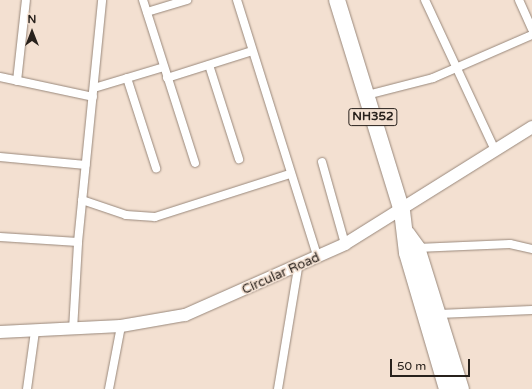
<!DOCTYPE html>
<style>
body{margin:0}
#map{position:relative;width:532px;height:389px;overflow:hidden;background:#f3e0d1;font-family:"Varela Round",sans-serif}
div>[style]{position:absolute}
.roads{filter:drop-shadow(0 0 1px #99887b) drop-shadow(0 0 1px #99887b)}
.street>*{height:8px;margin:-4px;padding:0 4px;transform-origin:4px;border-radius:4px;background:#fff}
.secondary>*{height:12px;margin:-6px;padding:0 6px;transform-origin:6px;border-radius:6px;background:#fff}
.highway>*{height:16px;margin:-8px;padding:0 8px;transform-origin:8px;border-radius:8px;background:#fff}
span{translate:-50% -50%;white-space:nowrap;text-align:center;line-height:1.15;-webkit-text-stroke:3.5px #f3e0d1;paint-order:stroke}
.shield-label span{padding:1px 3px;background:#f3e0d1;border:1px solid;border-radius:3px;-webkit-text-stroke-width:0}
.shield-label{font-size:12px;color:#28211c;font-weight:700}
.street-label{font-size:13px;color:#28211c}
.north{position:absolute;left:12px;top:12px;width:40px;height:40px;-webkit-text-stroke:3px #f3e0d1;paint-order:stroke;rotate:0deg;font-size:11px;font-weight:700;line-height:16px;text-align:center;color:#28211c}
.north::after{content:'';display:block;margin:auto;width:14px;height:18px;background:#28211c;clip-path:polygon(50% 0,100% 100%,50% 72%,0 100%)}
.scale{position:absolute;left:390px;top:359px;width:80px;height:18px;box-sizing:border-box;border:2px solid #28211c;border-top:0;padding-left:5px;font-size:12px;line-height:14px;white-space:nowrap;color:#28211c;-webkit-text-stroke:3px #f3e0d1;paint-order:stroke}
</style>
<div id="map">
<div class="roads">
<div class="street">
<i style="left:143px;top:0;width:171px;rotate:72.3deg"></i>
<i style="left:237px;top:0;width:270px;rotate:72.6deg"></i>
<i style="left:425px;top:0;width:166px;rotate:65deg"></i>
<i style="left:519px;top:0;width:32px;rotate:66deg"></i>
<i style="left:147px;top:12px;width:42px;rotate:-16.7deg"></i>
<i style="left:209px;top:65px;width:99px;rotate:72.3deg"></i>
<i style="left:0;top:77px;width:95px;rotate:12.1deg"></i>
<i style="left:127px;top:78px;width:95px;rotate:72.1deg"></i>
<i style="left:167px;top:78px;width:89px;rotate:-17.6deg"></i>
<i style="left:17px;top:81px;width:81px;rotate:-83.7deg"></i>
<i style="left:94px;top:88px;width:73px;rotate:-16.7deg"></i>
<i style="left:367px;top:95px;width:68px;rotate:-14.4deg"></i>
<i style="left:433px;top:78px;width:108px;rotate:-23.5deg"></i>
<i style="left:0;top:157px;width:86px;rotate:5.3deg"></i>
<i style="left:322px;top:162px;width:85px;rotate:74.3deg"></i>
<i style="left:82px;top:200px;width:46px;rotate:18.8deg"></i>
<i style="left:126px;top:215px;width:29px;rotate:4deg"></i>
<i style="left:155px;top:217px;width:142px;rotate:-17.7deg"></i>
<i style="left:0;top:237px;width:78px;rotate:3.7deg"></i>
<i style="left:417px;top:248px;width:93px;rotate:-2.5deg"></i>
<i style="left:510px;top:244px;width:23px;rotate:13deg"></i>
<i style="left:439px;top:314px;width:93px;rotate:-2.5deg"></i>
<i style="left:73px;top:330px;width:88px;rotate:-86.7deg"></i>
<i style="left:78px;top:242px;width:243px;rotate:-84.3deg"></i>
<i style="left:27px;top:389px;width:59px;rotate:-82.1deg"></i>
<i style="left:109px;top:389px;width:64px;rotate:-79.2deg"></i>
<i style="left:278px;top:389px;width:123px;rotate:-80.6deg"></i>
</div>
<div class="secondary">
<i style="left:0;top:332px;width:121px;rotate:-2.8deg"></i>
<i style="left:121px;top:326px;width:65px;rotate:-9.8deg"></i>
<i style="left:185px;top:315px;width:175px;rotate:-23.9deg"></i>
<i style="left:345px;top:244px;width:221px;rotate:-32deg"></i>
</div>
<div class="highway">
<i style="left:337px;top:0;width:221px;rotate:72.9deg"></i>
<i style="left:402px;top:211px;width:42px;rotate:83.2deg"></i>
<i style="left:407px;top:253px;width:142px;rotate:73.6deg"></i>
<i style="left:407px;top:234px;width:17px;rotate:54deg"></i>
<i style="left:417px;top:248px;width:148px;rotate:72.7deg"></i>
</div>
</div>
<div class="shield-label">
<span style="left:373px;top:117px">NH352</span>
</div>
<div class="street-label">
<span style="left:281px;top:274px;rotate:-24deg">Circular Road</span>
</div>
<div class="north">N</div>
<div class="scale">50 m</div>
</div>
